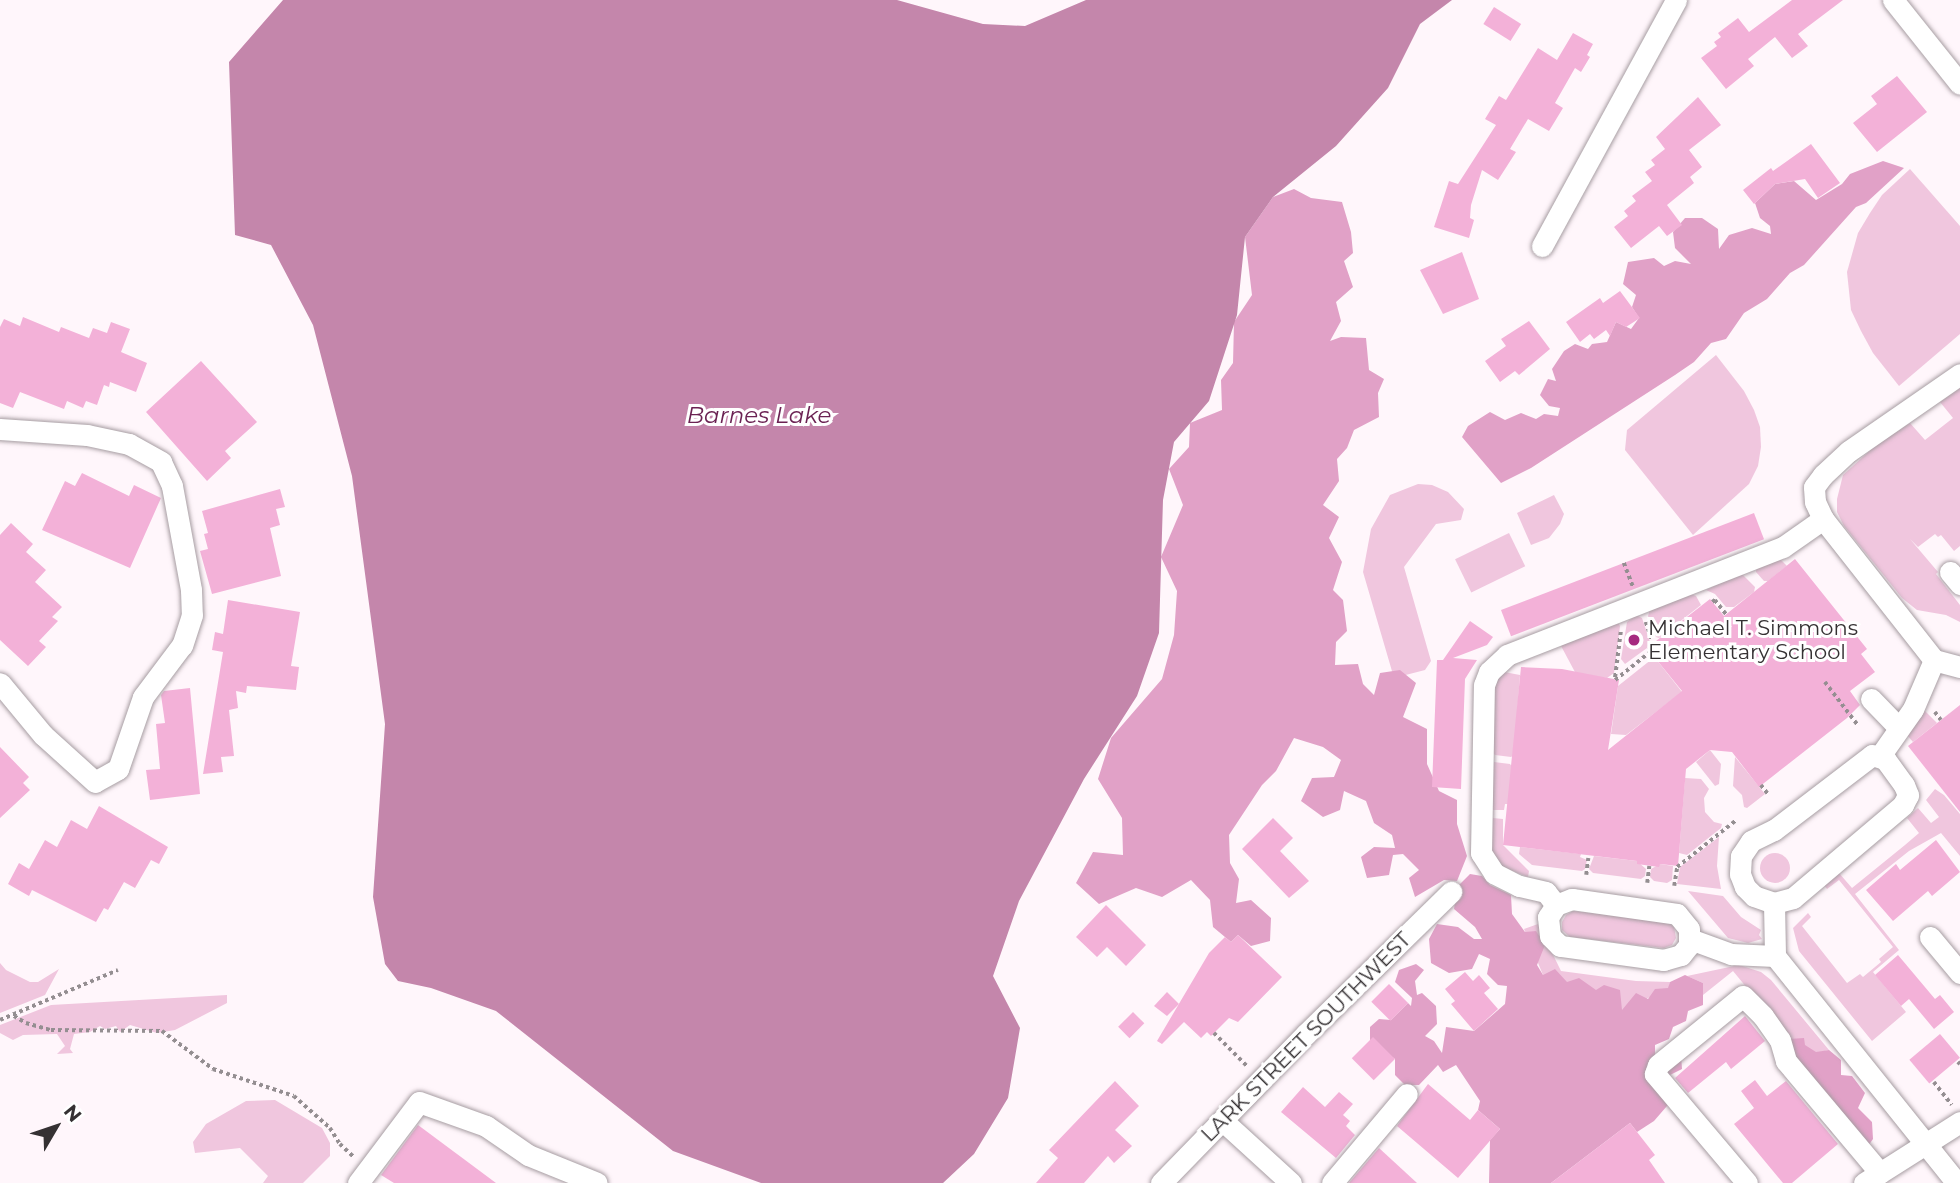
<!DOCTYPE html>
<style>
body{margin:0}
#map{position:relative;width:1960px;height:1183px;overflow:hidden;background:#fff6fb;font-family:Montserrat,sans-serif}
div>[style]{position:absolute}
.green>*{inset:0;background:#f0c6de;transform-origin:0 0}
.round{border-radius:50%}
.forest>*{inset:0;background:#e1a1c7}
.water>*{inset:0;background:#c486ab}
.building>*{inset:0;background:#f3b1d8;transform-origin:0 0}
.path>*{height:3.5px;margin-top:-1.75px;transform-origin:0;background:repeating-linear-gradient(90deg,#948e91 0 3.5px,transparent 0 7px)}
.roads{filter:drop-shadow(0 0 2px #a79da2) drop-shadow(0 0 2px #a79da2)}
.minor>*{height:21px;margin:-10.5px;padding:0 10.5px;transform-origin:10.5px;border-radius:10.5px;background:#fff}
.dots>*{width:19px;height:19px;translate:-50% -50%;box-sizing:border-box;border:4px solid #fff;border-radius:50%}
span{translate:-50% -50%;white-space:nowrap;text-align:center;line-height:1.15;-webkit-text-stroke:6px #fff;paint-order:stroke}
.poi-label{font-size:21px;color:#353133}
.left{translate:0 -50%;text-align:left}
.street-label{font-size:21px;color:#353133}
.water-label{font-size:23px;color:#6b2253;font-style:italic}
.north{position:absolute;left:21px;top:1092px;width:70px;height:70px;-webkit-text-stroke:5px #fff;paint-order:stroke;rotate:51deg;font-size:19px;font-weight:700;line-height:28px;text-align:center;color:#353133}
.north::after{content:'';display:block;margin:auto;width:24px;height:32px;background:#353133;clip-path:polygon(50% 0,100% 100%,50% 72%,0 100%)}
</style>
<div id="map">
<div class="green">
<i style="clip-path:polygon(1910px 169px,1960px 226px,1960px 334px,1899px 386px,1873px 353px,1861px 331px,1851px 310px,1847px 272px,1858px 233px,1870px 213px,1882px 195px)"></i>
<i style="clip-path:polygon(1716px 355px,1744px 391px,1754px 410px,1760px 427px,1761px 447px,1758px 466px,1749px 484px,1693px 535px,1625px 450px,1627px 430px)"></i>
<i style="clip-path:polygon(1960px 388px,1960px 546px,1954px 551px,1941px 535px,1938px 537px,1935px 534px,1918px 547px,1910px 539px,1938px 572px,1936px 574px,1960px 605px,1960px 622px,1946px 615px,1917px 610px,1902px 598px,1844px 526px,1837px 512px,1837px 499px,1843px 475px,1875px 446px,1910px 423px,1925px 440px,1953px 418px,1940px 402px)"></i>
<i style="clip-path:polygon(1418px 484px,1432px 485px,1448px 492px,1464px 509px,1461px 520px,1436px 524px,1404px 567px,1431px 661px,1425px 670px,1394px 678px,1363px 572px,1371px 529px,1390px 495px)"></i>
<i style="clip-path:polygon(1554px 495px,1564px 514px,1560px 524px,1549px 538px,1531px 545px,1517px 513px)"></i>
<i style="left:1509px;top:533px;width:37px;height:60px;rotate:64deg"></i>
<i style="clip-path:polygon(1780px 559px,1787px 566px,1768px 581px,1764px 581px,1756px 572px,1756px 569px)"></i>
<i style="clip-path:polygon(1741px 573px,1755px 587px,1754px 592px,1734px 607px,1726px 607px,1715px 594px,1706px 590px)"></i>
<i style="clip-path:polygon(1689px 593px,1696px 596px,1701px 605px,1659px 638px,1656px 637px,1648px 616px,1650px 609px)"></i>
<i style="clip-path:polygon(1636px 615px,1642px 618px,1650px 642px,1647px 648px,1625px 664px,1621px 659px,1627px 622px)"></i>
<i style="clip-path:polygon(1617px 621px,1620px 626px,1614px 673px,1607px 678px,1576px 674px,1560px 644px)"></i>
<i style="clip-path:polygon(1652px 659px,1656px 659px,1682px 692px,1626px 735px,1611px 734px,1618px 686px)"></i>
<i style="clip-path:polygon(1499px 671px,1520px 675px,1514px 755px,1511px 757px,1495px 755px,1491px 751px,1492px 693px)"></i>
<i style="clip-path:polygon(1925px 711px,1937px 723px,1913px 742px,1907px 735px)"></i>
<i style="clip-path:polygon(1710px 750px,1721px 764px,1719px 784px,1715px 786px,1696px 762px)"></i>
<i style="clip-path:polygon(1735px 757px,1765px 794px,1747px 808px,1744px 807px,1742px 795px,1733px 786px)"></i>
<i style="clip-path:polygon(1494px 762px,1510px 764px,1513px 768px,1508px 804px,1505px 804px,1504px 810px,1493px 810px,1489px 806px,1490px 767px)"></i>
<i style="clip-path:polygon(1685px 778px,1701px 779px,1709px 789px,1704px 798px,1705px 812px,1714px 822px,1722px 824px,1721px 828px,1687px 855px,1679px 853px)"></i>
<i style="clip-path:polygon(1935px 789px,1944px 795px,1960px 814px,1960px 856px,1941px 833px,1909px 851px,1855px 894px,1899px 950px,1873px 972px,1906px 1012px,1872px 1041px,1799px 951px,1793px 928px,1808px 913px,1811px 917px,1802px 926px,1847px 983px,1860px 974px,1863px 977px,1881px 962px,1879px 959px,1893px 947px,1839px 880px,1827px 889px,1824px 885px,1839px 873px,1852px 888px,1905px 845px,1919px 833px,1907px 818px,1918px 808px,1931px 823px,1939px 817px,1926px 800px)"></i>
<i style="clip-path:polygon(1493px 818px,1503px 819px,1503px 845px,1529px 871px,1528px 877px,1498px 865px,1490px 853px,1489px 821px)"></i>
<i style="clip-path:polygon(1719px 837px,1717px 866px,1721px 889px,1677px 884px,1680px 867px)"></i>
<i style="clip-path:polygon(1520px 847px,1581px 854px,1580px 857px,1587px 860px,1585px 869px,1582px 871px,1532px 865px,1519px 854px)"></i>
<i class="round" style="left:1760px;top:853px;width:30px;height:30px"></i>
<i style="clip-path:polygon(1594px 856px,1637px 861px,1646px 869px,1645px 876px,1641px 879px,1593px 873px,1589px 869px)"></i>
<i style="clip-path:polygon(1660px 864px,1673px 866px,1672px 880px,1667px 883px,1654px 881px,1650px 877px,1651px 869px)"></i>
<i style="clip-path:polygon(1688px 891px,1723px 896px,1741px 917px,1761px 930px,1759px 935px,1762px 939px,1748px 943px,1728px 938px)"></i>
<i style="clip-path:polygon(1573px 911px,1666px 921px,1674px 927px,1676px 938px,1672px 945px,1664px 948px,1570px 937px,1562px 930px,1562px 922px,1566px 915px)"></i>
<i style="clip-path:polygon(1538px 924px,1561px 971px,1636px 981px,1670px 982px,1669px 988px,1621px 1011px,1596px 991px,1543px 975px,1524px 929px)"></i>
<i style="clip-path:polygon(0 963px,6px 970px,30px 982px,38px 982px,59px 969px,45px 995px,0 1013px)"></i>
<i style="clip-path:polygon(1739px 965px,1761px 972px,1771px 980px,1829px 1050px,1816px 1053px,1789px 1039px,1733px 971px,1703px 995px,1703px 983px,1687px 976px)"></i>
<i style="clip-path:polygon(227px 995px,227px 1003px,175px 1030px,157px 1033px,130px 1025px,120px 1032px,116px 1026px,105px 1029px,100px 1026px,90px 1032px,74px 1034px,70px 1049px,73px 1053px,57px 1054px,65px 1046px,57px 1034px,23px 1035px,13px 1040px,0 1033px,0 1025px,51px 1005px)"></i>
<i style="clip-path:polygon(275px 1100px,322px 1128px,330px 1143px,330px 1156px,303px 1183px,263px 1183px,268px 1176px,240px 1148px,195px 1153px,193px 1142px,206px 1124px,246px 1101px)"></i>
</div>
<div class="forest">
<i style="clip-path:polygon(1883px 161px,1904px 168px,1866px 203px,1856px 207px,1804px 265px,1790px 273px,1767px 299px,1744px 313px,1726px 339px,1711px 343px,1694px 362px,1675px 375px,1531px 468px,1501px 483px,1462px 437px,1468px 426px,1490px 412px,1505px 420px,1521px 413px,1536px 419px,1544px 414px,1558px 416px,1560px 408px,1549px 406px,1540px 395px,1548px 379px,1556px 381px,1552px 369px,1564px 351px,1575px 344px,1588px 349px,1592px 344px,1607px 342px,1616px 322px,1631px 329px,1639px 318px,1632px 307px,1636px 295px,1623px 284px,1628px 262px,1654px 258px,1664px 266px,1675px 261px,1691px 264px,1675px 248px,1673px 232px,1685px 218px,1702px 218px,1718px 229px,1719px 249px,1729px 235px,1752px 228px,1771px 234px,1770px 226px,1760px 218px,1755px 203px,1775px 184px,1794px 181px,1816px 200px,1842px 184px,1850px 174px)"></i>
<i style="clip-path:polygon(1294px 189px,1311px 198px,1342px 202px,1351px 232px,1353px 253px,1344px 261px,1353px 287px,1336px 302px,1341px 321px,1330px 341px,1341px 337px,1366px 338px,1369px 370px,1384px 379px,1378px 393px,1379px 417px,1354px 430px,1347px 448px,1337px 459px,1339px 481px,1323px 505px,1339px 517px,1329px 538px,1342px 562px,1333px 590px,1343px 600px,1347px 631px,1336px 642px,1335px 665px,1358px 664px,1363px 684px,1374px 695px,1380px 673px,1400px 670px,1416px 683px,1403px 717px,1427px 729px,1427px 764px,1439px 791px,1457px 800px,1457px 824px,1467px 856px,1457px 881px,1444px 880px,1415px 897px,1409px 878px,1419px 870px,1403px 854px,1393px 855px,1389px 875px,1367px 878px,1361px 857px,1374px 847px,1395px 848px,1392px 835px,1374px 823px,1366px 801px,1344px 791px,1340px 810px,1323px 817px,1301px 801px,1312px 778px,1334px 777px,1341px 760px,1323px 747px,1294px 738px,1276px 771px,1262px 785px,1229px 835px,1230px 863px,1239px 879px,1236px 903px,1251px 900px,1271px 918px,1270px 941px,1251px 946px,1238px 935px,1231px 942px,1213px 927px,1210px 900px,1191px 880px,1162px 897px,1136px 888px,1099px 904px,1076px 883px,1093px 852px,1123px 855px,1122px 818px,1098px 779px,1111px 738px,1162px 679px,1174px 635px,1177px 591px,1161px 557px,1183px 505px,1169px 469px,1189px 447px,1190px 423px,1222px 410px,1221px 380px,1233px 363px,1234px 322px,1252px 295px,1245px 237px,1273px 197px)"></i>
<i style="clip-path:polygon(1470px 874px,1482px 876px,1490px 885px,1511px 895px,1512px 914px,1525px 932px,1536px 931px,1545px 945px,1537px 965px,1543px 975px,1555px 969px,1567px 982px,1579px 978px,1596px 990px,1604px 985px,1620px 990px,1622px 1010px,1636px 993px,1648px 999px,1655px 989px,1668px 988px,1670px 982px,1685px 975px,1703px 983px,1703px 1005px,1688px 1011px,1686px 1021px,1673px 1027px,1669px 1039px,1655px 1045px,1655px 1058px,1681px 1055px,1682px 1069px,1668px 1076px,1673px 1099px,1654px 1121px,1637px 1132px,1630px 1123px,1551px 1183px,1489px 1183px,1490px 1140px,1500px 1129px,1478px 1110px,1480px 1101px,1456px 1065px,1443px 1072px,1438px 1065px,1419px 1085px,1405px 1085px,1395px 1075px,1395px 1059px,1370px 1041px,1370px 1027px,1379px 1019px,1391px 1020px,1408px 1003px,1411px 1006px,1412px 998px,1395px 982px,1399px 970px,1416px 964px,1424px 970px,1415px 981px,1417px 995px,1422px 993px,1436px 1006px,1437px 1024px,1425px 1036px,1434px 1041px,1442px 1053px,1446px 1027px,1474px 1031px,1505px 1004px,1507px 986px,1498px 985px,1487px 974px,1490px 959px,1479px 954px,1472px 969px,1449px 973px,1431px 963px,1429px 939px,1437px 924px,1458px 927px,1474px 939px,1482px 939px,1475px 927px,1454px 909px,1457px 887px)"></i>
<i style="clip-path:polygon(1804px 1038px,1805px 1045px,1816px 1052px,1829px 1050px,1841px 1060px,1841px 1075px,1852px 1076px,1865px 1093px,1858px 1108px,1872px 1122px,1873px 1139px,1868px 1146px,1840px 1138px,1831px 1132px,1795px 1081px,1783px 1074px,1789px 1039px)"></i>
</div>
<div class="water">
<i style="clip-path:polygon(283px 0,897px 0,983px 24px,1025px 26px,1086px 0,1452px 0,1420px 24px,1388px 88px,1336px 146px,1273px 197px,1245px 237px,1237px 315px,1209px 401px,1174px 442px,1163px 500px,1159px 633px,1137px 696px,1084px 779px,1019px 901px,993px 976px,1020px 1028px,1008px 1098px,974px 1154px,943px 1183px,761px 1183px,673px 1151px,496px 1011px,431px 988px,398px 981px,385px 964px,373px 897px,385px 724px,352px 476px,313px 325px,271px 245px,235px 235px,229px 62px)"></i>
</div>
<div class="building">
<i style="clip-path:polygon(1792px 0,1843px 0,1798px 34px,1808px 46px,1792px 58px,1775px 37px,1748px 59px,1754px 66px,1726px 89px,1701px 58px,1717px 46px,1714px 42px,1721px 37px,1718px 33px,1738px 18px,1749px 32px)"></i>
<i style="left:1494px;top:7px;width:32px;height:20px;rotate:32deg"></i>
<i style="clip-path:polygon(1573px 33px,1593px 44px,1587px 55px,1590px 57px,1581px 72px,1575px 68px,1555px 103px,1563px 108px,1549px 131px,1528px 119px,1510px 149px,1516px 152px,1498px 180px,1482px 170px,1471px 205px,1470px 218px,1474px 220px,1469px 238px,1434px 227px,1449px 181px,1458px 184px,1496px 125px,1485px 119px,1499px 96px,1506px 100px,1538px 48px,1557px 60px)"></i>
<i style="clip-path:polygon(1897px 76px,1927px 112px,1877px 152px,1853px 123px,1877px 104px,1871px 96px)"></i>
<i style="clip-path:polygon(1698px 97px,1721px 125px,1689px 150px,1702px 167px,1690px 177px,1694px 183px,1667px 205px,1682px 225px,1667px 236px,1659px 226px,1631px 248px,1614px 227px,1628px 216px,1624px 211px,1636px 201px,1632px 196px,1652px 181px,1645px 172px,1655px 165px,1651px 160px,1665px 149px,1656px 137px)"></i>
<i style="clip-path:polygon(1811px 144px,1840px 183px,1818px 198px,1805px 179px,1775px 184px,1754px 204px,1743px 190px,1771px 168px,1773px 171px)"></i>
<i style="clip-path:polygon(1462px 252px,1479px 299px,1443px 314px,1420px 270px)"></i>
<i style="clip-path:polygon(1620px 291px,1640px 318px,1626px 327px,1616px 322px,1610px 336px,1606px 330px,1594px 339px,1590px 334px,1580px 342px,1566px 322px,1600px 298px,1603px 303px)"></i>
<i style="clip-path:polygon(23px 317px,59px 332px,61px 327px,89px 338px,93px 328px,107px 333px,111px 322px,130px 329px,121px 352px,147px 363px,136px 392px,110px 382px,109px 387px,104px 385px,97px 405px,86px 401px,83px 408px,67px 401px,64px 409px,20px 392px,13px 408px,0 403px,0 327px,4px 319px,20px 326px)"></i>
<i style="clip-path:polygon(1529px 321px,1550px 349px,1519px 375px,1515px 371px,1500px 382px,1485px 361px,1506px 346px,1501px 339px)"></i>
<i style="clip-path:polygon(201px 361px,257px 422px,225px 451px,231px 458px,207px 481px,146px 412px)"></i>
<i style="clip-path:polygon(82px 473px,129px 496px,134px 485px,161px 498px,130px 568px,42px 530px,65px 481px,75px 486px)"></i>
<i style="clip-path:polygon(280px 489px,285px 507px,276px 509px,280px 525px,270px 528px,281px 576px,212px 594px,200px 551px,208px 549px,204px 534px,208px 533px,202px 511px)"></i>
<i style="left:1754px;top:513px;width:28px;height:271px;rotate:69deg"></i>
<i style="clip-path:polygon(11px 523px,33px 544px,26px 552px,46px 570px,35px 582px,62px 607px,52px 617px,58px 621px,39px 641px,46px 647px,28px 666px,0 640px,0 535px)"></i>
<i style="clip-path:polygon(1795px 559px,1867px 649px,1861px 654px,1875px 672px,1850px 691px,1860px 705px,1847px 718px,1759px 787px,1732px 752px,1710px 750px,1686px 769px,1678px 866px,1660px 864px,1659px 867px,1637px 864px,1637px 861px,1503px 845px,1521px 667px,1562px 669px,1619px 680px,1608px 750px,1682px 691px,1647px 648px,1710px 599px,1724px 616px)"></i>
<i style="clip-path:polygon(228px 600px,300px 612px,291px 666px,299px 667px,296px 690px,247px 686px,246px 693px,236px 691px,238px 708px,229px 710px,234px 756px,221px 757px,223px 772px,203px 774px,223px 652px,212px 650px,215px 632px,223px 634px)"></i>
<i style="clip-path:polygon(1470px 621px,1493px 637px,1487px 645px,1453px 658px,1477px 660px,1465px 679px,1461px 789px,1432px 787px,1437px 660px,1443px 660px)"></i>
<i style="clip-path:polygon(190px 688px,200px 794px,150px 800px,146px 770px,160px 769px,156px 724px,165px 723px,161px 695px,164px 691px)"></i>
<i style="clip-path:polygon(1960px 705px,1960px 812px,1908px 746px)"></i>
<i style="clip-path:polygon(0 747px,29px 777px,23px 783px,30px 790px,0 818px)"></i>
<i style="clip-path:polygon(99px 806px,168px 847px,159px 864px,151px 860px,135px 888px,124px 882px,108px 910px,104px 908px,96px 922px,32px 890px,29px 896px,8px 884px,19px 863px,29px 869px,45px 840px,57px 847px,71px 820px,87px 829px)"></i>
<i style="clip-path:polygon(1273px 818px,1293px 838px,1280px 851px,1309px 881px,1289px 898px,1242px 849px)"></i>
<i style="clip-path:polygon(1936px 840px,1960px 872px,1932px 896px,1928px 891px,1893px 921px,1866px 890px,1896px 864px,1900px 870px)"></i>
<i style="clip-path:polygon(1106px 905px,1146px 945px,1126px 966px,1107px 947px,1097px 957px,1076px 937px)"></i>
<i style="clip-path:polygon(1238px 935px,1282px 977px,1238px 1022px,1229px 1018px,1211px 1036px,1207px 1032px,1201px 1038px,1184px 1022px,1162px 1044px,1157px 1041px,1209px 953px,1225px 937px,1231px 942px)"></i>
<i style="clip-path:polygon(1898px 955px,1935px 999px,1940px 995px,1954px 1012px,1934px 1029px,1909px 999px,1901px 1006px,1875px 975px)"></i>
<i style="clip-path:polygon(1465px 972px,1473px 981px,1479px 975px,1490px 988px,1484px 993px,1498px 1009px,1474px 1031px,1451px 1004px,1455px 1001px,1445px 989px)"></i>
<i style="left:1389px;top:984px;width:27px;height:25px;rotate:45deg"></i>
<i style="clip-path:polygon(1167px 992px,1179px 1004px,1167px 1016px,1154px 1006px)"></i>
<i style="left:1133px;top:1012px;width:16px;height:21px;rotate:45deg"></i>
<i style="clip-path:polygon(1745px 1016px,1765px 1041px,1731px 1069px,1726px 1062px,1688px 1093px,1675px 1078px)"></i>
<i style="left:1940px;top:1034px;width:31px;height:40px;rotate:50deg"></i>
<i style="left:1373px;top:1037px;width:31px;height:30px;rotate:45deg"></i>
<i style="clip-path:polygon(1755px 1080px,1767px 1096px,1786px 1081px,1838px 1144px,1792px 1183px,1783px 1183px,1734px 1124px,1754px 1108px,1741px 1091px)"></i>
<i style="clip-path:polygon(1115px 1081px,1139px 1106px,1115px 1130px,1132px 1146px,1114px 1163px,1108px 1156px,1084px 1183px,1036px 1183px,1058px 1158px,1049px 1150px)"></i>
<i style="clip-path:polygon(1428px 1084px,1470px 1120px,1478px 1110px,1500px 1129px,1458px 1178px,1397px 1126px)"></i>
<i style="clip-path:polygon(1303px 1087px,1325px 1107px,1339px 1092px,1353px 1104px,1343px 1115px,1350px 1121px,1346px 1126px,1355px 1135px,1336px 1158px,1281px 1112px)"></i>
<i style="clip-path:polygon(1630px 1123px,1655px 1155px,1649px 1160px,1665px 1183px,1551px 1183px)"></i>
<i style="clip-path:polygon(418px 1125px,496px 1183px,394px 1183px,381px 1175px)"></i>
<i style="clip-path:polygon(1379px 1148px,1417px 1183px,1349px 1183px)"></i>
</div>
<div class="path">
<i style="left:1624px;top:563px;width:25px;rotate:69deg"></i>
<i style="left:1712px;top:602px;width:4px;rotate:-34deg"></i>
<i style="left:1715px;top:600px;width:18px;rotate:52deg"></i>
<i style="left:1646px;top:622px;width:22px;rotate:72deg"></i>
<i style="left:1621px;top:632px;width:48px;rotate:97.1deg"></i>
<i style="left:1615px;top:680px;width:45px;rotate:-38.7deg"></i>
<i style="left:1825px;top:682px;width:53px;rotate:52.7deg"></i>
<i style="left:1935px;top:712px;width:10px;rotate:53deg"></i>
<i style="left:1761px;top:785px;width:11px;rotate:52deg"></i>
<i style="left:1586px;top:875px;width:17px;rotate:-83deg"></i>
<i style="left:1647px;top:883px;width:17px;rotate:-83deg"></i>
<i style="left:1674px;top:886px;width:19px;rotate:-81deg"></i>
<i style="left:1677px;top:867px;width:74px;rotate:-38.4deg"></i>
<i style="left:14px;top:1016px;width:14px;rotate:30deg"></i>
<i style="left:26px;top:1023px;width:26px;rotate:16deg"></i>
<i style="left:51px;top:1030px;width:111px;rotate:0.5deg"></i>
<i style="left:162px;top:1031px;width:64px;rotate:36.7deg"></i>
<i style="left:213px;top:1069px;width:85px;rotate:18.4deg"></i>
<i style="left:294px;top:1096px;width:48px;rotate:41.6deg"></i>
<i style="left:330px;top:1128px;width:19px;rotate:58deg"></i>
<i style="left:340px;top:1144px;width:18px;rotate:43deg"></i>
<i style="left:0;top:1020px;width:128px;rotate:-23deg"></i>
<i style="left:1214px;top:1033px;width:48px;rotate:45deg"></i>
<i style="left:1958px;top:1062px;width:3px;rotate:45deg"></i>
<i style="left:1934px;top:1082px;width:29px;rotate:52deg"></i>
</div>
<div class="roads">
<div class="minor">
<i style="left:1893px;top:0;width:107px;rotate:51.4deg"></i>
<i style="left:1542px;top:246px;width:280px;rotate:-61.4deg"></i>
<i style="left:0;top:429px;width:87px;rotate:3.9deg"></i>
<i style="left:87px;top:435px;width:43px;rotate:12.1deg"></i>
<i style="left:129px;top:444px;width:37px;rotate:29deg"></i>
<i style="left:161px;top:462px;width:26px;rotate:65deg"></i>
<i style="left:172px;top:486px;width:106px;rotate:79.6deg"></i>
<i style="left:191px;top:590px;width:25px;rotate:88deg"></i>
<i style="left:192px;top:615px;width:32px;rotate:108deg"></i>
<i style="left:182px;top:645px;width:65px;rotate:126.9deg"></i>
<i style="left:143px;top:697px;width:76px;rotate:109.1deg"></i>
<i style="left:118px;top:769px;width:26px;rotate:151deg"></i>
<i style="left:95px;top:782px;width:70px;rotate:-137.9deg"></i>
<i style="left:43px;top:735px;width:67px;rotate:-129.6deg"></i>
<i style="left:1950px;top:572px;width:16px;rotate:50deg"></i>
<i style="left:1934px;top:660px;width:179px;rotate:-128.2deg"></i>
<i style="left:1823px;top:519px;width:19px;rotate:-115deg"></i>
<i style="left:1815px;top:502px;width:15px;rotate:-94deg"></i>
<i style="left:1814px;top:487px;width:15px;rotate:-53deg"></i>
<i style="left:1823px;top:475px;width:35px;rotate:-43deg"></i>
<i style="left:1849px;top:451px;width:135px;rotate:-34.7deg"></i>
<i style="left:1871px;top:699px;width:39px;rotate:46deg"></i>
<i style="left:1872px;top:755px;width:14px;rotate:17deg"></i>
<i style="left:1885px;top:759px;width:32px;rotate:54deg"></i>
<i style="left:1904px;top:785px;width:11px;rotate:68deg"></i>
<i style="left:1908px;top:795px;width:11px;rotate:117deg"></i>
<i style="left:1903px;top:805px;width:144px;rotate:139.8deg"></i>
<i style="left:1793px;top:898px;width:20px;rotate:165deg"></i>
<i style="left:1774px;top:903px;width:21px;rotate:-161deg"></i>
<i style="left:1754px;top:896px;width:13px;rotate:-135deg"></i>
<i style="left:1745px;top:887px;width:14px;rotate:-111deg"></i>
<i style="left:1740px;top:874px;width:18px;rotate:-87deg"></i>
<i style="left:1741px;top:856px;width:18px;rotate:-56deg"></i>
<i style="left:1751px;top:841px;width:25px;rotate:-26deg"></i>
<i style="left:1774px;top:830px;width:123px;rotate:-37.4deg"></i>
<i style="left:1880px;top:756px;width:57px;rotate:-54.9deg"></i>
<i style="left:1913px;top:709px;width:53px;rotate:-66.8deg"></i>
<i style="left:1934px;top:660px;width:27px;rotate:15deg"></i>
<i style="left:1572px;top:899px;width:106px;rotate:8.1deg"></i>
<i style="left:1677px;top:914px;width:19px;rotate:51deg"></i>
<i style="left:1689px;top:929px;width:16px;rotate:90deg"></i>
<i style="left:1689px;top:945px;width:13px;rotate:129deg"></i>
<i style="left:1681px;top:955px;width:18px;rotate:164deg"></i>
<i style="left:1664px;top:960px;width:105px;rotate:-172.3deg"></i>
<i style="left:1560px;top:946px;width:14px;rotate:-135deg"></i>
<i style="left:1550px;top:936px;width:19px;rotate:-96deg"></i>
<i style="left:1548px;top:917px;width:14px;rotate:-56deg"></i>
<i style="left:1556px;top:905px;width:17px;rotate:-21deg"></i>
<i style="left:1774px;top:903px;width:53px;rotate:88.9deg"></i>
<i style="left:1775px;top:956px;width:291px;rotate:51.3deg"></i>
<i style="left:1556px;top:905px;width:16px;rotate:-128deg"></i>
<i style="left:1546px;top:892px;width:28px;rotate:-167deg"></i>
<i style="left:1519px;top:886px;width:28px;rotate:-153deg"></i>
<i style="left:1494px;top:873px;width:24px;rotate:-123deg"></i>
<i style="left:1481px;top:853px;width:168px;rotate:-89deg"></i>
<i style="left:1484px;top:685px;width:14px;rotate:-69deg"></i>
<i style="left:1489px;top:672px;width:25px;rotate:-43deg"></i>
<i style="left:1507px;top:655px;width:296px;rotate:-21.4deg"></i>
<i style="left:1783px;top:547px;width:49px;rotate:-35deg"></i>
<i style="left:1930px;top:937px;width:47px;rotate:50.2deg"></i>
<i style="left:1690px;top:939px;width:44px;rotate:20.1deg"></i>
<i style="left:1731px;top:954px;width:44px;rotate:2.6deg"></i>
<i style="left:1223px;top:1121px;width:92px;rotate:42.4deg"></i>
<i style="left:358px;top:1183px;width:101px;rotate:-53deg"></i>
<i style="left:419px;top:1102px;width:71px;rotate:19.7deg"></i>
<i style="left:486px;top:1126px;width:51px;rotate:34.6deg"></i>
<i style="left:528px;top:1155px;width:74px;rotate:22.1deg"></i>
<i style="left:1161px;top:1183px;width:209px;rotate:-45.8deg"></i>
<i style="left:1307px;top:1033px;width:202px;rotate:-44.4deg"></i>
<i style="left:1332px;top:1183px;width:116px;rotate:-49.9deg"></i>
<i style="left:1747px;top:1183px;width:143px;rotate:-130.2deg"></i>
<i style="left:1655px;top:1074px;width:9px;rotate:-72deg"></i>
<i style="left:1658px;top:1065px;width:109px;rotate:-39.1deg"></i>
<i style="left:1743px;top:996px;width:28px;rotate:45deg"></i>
<i style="left:1763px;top:1016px;width:29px;rotate:55deg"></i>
<i style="left:1780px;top:1040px;width:22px;rotate:74deg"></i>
<i style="left:1786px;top:1061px;width:146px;rotate:50deg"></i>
<i style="left:1864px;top:1183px;width:114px;rotate:-32.4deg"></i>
</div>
</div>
<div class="dots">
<i style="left:1634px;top:640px;background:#a52a7f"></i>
</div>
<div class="poi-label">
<span class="left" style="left:1648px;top:640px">Michael T. Simmons<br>Elementary School</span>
</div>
<div class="street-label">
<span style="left:1306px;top:1037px;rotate:-45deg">LARK STREET SOUTHWEST</span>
</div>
<div class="water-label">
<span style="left:759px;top:415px">Barnes Lake</span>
</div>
<div class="north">N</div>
</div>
